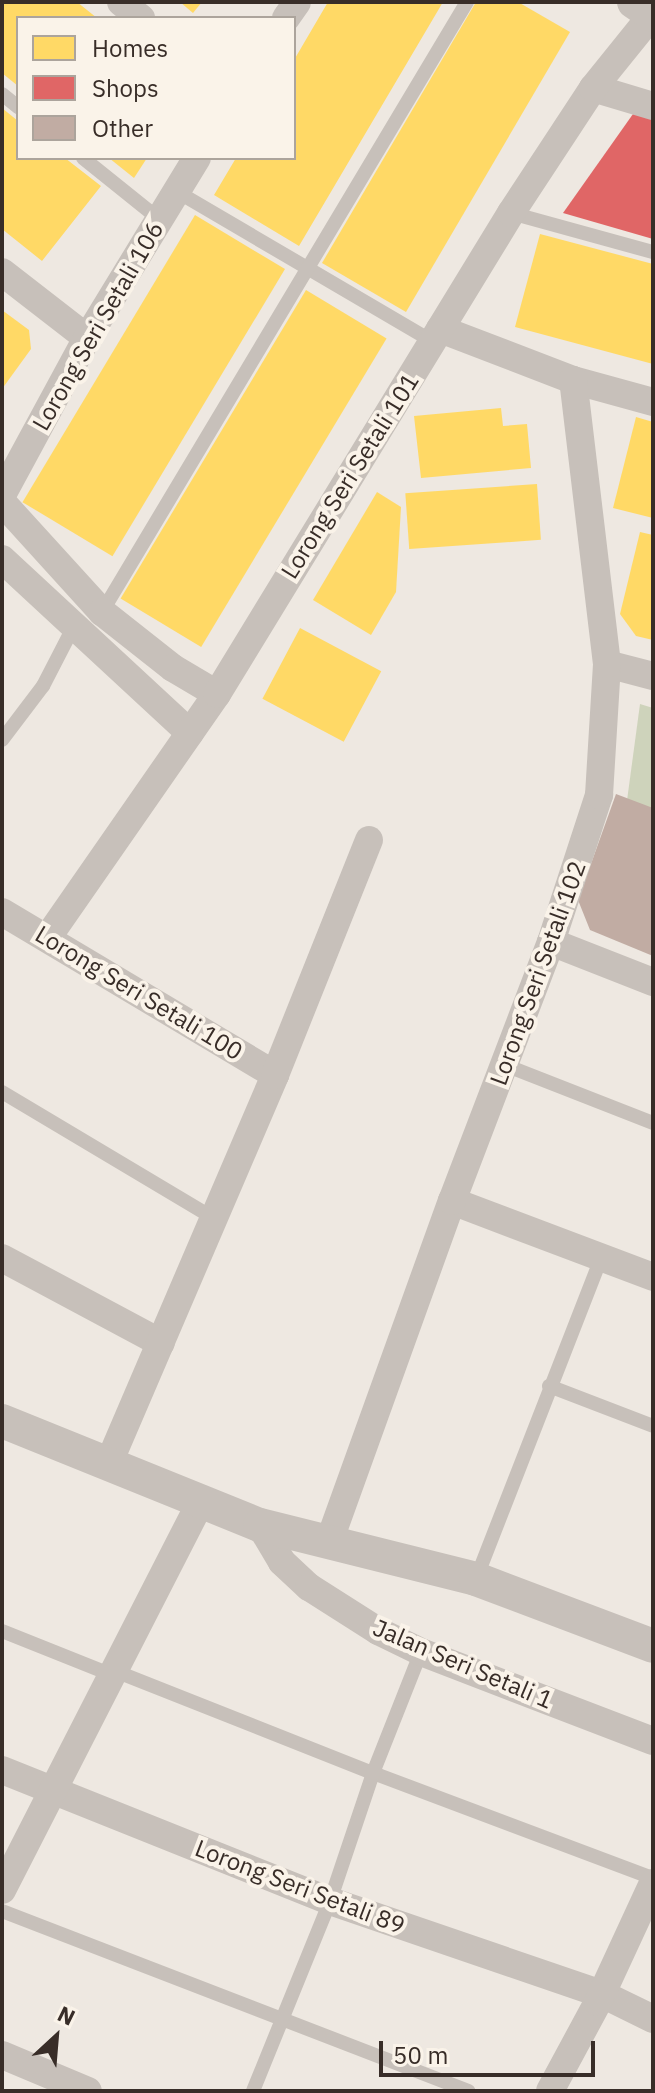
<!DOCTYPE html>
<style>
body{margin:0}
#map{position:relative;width:655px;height:2093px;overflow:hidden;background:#eee8e1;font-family:"IBM Plex Sans",sans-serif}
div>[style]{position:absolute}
.green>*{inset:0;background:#ced3bb}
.homes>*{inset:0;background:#ffd966;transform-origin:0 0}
.shops>*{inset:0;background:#e06666}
.building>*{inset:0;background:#c1aca3}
.service>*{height:14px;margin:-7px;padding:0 7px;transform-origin:7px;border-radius:7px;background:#c7c0ba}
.minor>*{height:28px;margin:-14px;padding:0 14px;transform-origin:14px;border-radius:14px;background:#c7c0ba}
.tertiary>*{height:34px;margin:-17px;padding:0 17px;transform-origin:17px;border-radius:17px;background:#c7c0ba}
span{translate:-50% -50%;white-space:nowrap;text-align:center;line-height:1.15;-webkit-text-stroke:8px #faf3e9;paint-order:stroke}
.street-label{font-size:24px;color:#382d28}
.frame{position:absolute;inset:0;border:4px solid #382d28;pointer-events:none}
.legend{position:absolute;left:16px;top:16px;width:280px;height:144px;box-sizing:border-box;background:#faf3e9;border:2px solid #aca49c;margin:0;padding:10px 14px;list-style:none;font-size:24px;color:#382d28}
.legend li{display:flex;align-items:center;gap:16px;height:40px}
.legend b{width:40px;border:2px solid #aca49c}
.north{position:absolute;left:16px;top:1997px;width:80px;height:80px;-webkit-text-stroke:6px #faf3e9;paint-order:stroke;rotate:26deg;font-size:22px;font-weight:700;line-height:32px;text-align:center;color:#382d28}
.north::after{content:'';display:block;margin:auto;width:28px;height:36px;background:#382d28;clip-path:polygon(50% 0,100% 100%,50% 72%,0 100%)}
.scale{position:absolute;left:379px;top:2041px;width:216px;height:36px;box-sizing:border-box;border:4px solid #382d28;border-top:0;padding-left:10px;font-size:24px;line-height:28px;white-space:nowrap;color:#382d28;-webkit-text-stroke:6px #faf3e9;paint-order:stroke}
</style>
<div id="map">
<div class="green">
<i style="clip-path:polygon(640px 704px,653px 708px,653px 817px,626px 808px)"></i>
</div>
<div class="homes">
<i style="clip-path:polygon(2px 2px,77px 2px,97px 18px,18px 18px,18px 86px,2px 73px)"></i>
<i style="clip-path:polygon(180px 2px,202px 2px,193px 13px)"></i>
<i style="clip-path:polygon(328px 2px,443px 2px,299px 246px,214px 195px,236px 158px,294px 158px,294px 60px)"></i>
<i style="clip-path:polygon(476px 2px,518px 2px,570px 32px,406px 312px,322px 263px)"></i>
<i style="clip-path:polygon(2px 108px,18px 121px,18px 158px,65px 158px,101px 186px,42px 261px,2px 229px)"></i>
<i style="clip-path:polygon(109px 158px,147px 158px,134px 178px)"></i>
<i style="left:195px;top:215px;width:105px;height:335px;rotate:31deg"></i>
<i style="clip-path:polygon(540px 234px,653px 264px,653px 364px,515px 327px)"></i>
<i style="left:306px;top:290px;width:94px;height:360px;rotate:31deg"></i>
<i style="clip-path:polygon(2px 310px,29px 330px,31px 349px,2px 389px)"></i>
<i style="clip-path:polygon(501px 408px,503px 426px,527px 424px,531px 468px,421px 478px,414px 416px)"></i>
<i style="clip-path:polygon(636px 417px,653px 422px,653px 518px,613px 508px)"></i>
<i style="left:537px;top:484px;width:56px;height:132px;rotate:86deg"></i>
<i style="clip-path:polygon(377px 492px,401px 507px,396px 592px,371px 635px,313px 600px)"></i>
<i style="clip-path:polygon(640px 532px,653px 535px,653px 640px,636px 636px,620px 614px)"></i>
<i style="left:300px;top:628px;width:92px;height:80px;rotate:28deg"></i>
</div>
<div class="shops">
<i style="clip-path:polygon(633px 114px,653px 119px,653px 239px,563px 213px)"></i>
</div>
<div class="building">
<i style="clip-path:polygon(616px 794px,653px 808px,653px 956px,590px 930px,578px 900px)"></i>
</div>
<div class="service">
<i style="left:2px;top:94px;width:21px;rotate:39deg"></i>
<i style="left:83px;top:158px;width:99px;rotate:38.8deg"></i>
<i style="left:176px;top:191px;width:298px;rotate:30.4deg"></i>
<i style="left:511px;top:213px;width:147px;rotate:15.4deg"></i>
<i style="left:102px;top:612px;width:711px;rotate:-59.11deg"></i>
<i style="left:2px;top:740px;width:68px;rotate:-52.8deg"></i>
<i style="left:43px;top:686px;width:68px;rotate:-62.7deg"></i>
<i style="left:505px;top:1065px;width:159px;rotate:21.4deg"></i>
<i style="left:2px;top:1092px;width:244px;rotate:30.8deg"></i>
<i style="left:549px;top:1386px;width:111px;rotate:21deg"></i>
<i style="left:476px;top:1579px;width:344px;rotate:-68.7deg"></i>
<i style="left:2px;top:1631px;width:118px;rotate:21.8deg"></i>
<i style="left:115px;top:1671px;width:277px;rotate:21.6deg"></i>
<i style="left:373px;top:1773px;width:299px;rotate:20.6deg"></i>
<i style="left:2px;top:1911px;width:500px;rotate:21.1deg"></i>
<i style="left:253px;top:2091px;width:205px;rotate:-67.9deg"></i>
<i style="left:330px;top:1901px;width:135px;rotate:-71.4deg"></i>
<i style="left:373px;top:1773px;width:130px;rotate:-68.4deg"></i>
</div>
<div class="minor">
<i style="left:121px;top:2px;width:26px;rotate:39deg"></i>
<i style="left:286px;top:18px;width:19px;rotate:-55deg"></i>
<i style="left:593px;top:88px;width:63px;rotate:16.7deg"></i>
<i style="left:2px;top:272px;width:108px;rotate:37.8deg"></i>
<i style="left:440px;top:329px;width:142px;rotate:21deg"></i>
<i style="left:573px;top:380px;width:83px;rotate:15.4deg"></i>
<i style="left:2px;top:495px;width:179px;rotate:-61.6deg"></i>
<i style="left:87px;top:338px;width:211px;rotate:-58.6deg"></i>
<i style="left:2px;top:502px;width:149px;rotate:47.7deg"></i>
<i style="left:102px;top:612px;width:90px;rotate:38.3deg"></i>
<i style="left:173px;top:668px;width:51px;rotate:30.6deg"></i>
<i style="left:2px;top:559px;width:256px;rotate:42.8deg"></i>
<i style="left:607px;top:664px;width:48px;rotate:14.6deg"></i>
<i style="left:2px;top:912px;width:318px;rotate:30.8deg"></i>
<i style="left:48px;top:937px;width:296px;rotate:-55.2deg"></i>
<i style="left:217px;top:694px;width:564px;rotate:-58.57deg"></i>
<i style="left:511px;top:213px;width:149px;rotate:-56.7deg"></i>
<i style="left:593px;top:88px;width:94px;rotate:-51.1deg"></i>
<i style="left:551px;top:942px;width:110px;rotate:21.4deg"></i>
<i style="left:452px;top:1201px;width:215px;rotate:20.7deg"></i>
<i style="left:2px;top:1258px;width:180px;rotate:28.1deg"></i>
<i style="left:108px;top:1465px;width:424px;rotate:-66.8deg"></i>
<i style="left:275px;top:1075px;width:253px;rotate:-68.2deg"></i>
<i style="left:260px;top:1525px;width:43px;rotate:59.3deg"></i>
<i style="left:282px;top:1562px;width:37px;rotate:43deg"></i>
<i style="left:309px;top:1587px;width:82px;rotate:32.5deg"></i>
<i style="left:378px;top:1631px;width:48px;rotate:26deg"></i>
<i style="left:421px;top:1652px;width:248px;rotate:21deg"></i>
<i style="left:329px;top:1542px;width:363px;rotate:-70.2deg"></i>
<i style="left:452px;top:1201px;width:277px;rotate:-69.1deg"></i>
<i style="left:551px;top:942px;width:155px;rotate:-71.9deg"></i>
<i style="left:599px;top:795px;width:131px;rotate:-86.5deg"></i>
<i style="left:607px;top:664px;width:286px;rotate:-96.8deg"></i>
<i style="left:2px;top:1770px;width:353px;rotate:21.8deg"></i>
<i style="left:330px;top:1901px;width:287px;rotate:18.9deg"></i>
<i style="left:602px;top:1994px;width:57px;rotate:26.1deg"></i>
<i style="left:2px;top:1890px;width:435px;rotate:-62.9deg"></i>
<i style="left:2px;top:2055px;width:93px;rotate:22.7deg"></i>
<i style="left:550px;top:2091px;width:101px;rotate:-61.7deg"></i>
<i style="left:598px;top:2002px;width:131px;rotate:-65.2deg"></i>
</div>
<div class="tertiary">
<i style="left:634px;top:2px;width:23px;rotate:34deg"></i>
<i style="left:2px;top:1421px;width:278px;rotate:22deg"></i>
<i style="left:260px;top:1525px;width:223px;rotate:14deg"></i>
<i style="left:476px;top:1579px;width:189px;rotate:20.7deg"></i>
</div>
<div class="street-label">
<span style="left:98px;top:326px;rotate:-60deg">Lorong Seri Setali 106</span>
<span style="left:350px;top:476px;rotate:-58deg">Lorong Seri Setali 101</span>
<span style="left:538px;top:973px;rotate:-70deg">Lorong Seri Setali 102</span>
<span style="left:139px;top:993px;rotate:31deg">Lorong Seri Setali 100</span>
<span style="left:463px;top:1664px;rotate:23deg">Jalan Seri Setali 1</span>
<span style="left:300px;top:1887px;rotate:21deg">Lorong Seri Setali 89</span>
</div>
<div class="frame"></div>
<ul class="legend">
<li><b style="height:22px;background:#ffd966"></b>Homes</li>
<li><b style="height:22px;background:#e06666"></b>Shops</li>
<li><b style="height:22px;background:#c1aca3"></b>Other</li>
</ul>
<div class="north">N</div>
<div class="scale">50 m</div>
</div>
